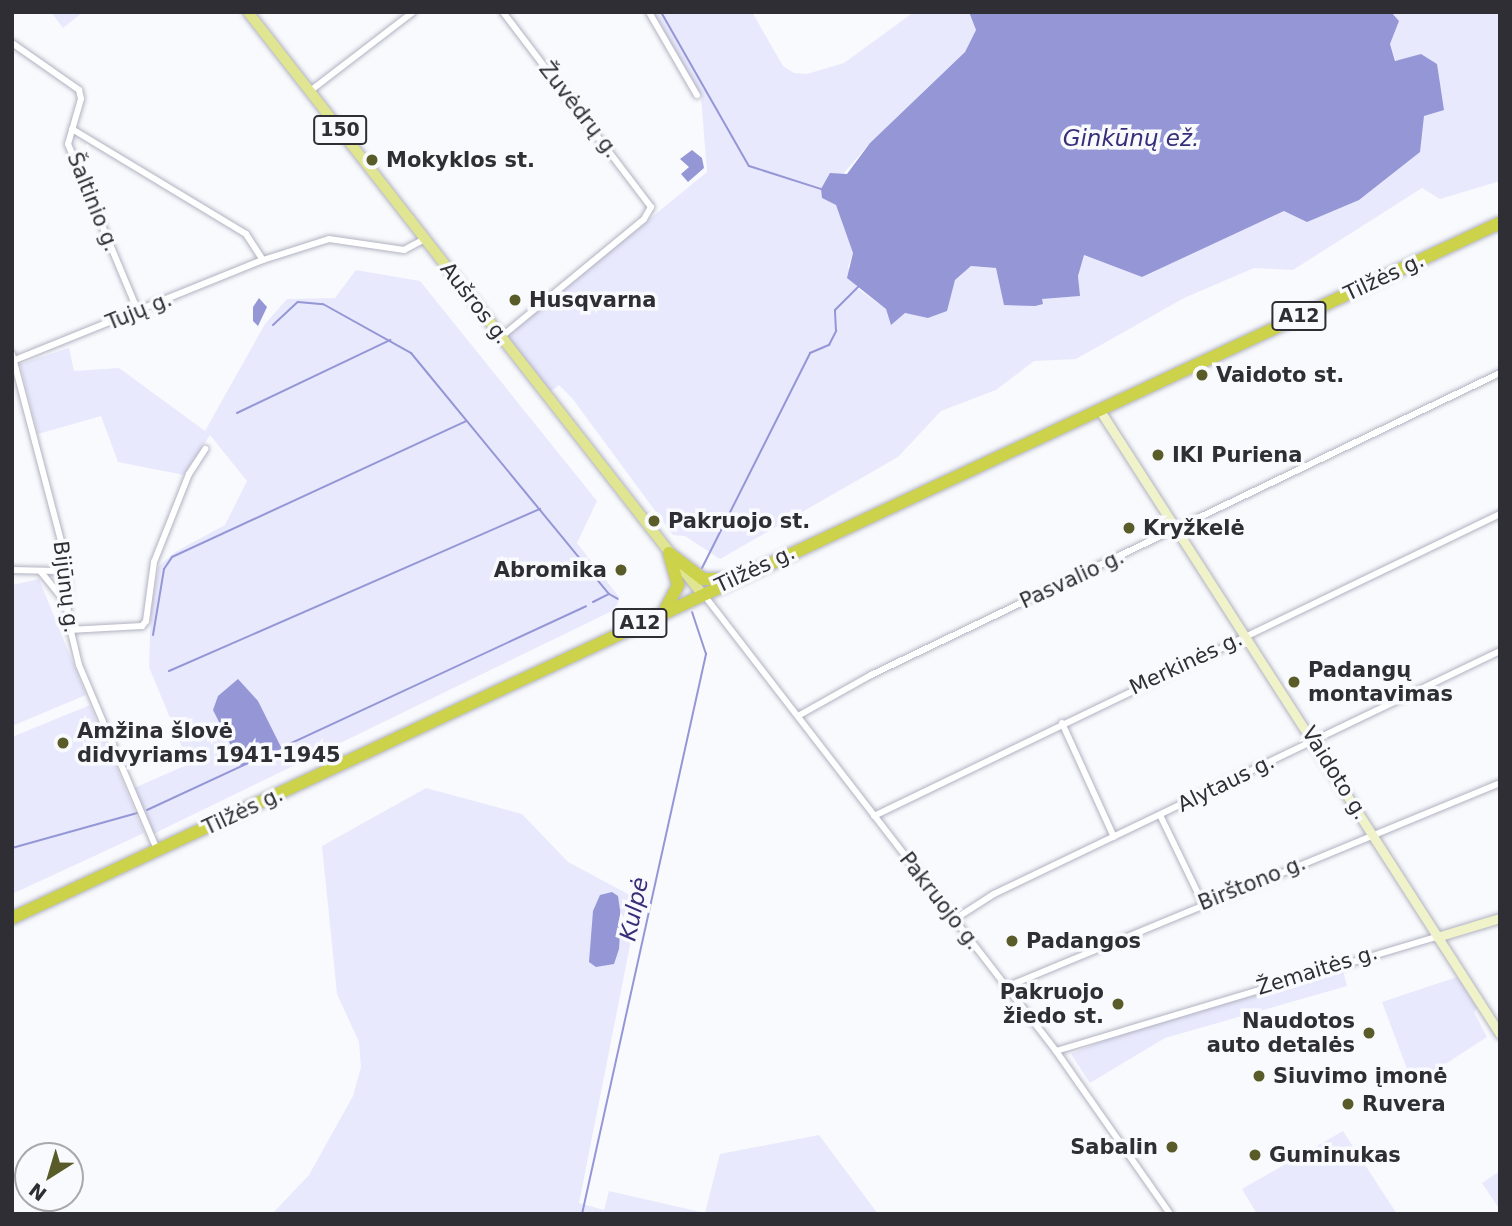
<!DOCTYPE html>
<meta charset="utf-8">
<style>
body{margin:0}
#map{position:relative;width:1512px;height:1226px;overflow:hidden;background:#f9fafd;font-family:"DejaVu Sans",sans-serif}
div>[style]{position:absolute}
.green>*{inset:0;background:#e8e9fd}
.water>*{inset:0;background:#9596d6}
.stream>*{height:2px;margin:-1px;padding:0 1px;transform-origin:1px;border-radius:1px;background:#9596d6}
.roads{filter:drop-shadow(0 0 2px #b1b2c1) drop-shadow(0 0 2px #b1b2c1)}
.street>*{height:6px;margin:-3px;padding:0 3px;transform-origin:3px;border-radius:3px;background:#fff}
.secondary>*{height:9px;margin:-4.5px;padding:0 4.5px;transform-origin:4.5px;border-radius:4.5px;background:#f0f2c9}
.primary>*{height:10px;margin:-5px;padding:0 5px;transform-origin:5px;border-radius:5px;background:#e0e592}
.highway>*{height:12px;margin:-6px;padding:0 6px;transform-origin:6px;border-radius:6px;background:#ccd34a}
.dots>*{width:19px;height:19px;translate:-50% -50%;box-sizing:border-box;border:4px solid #f9fafd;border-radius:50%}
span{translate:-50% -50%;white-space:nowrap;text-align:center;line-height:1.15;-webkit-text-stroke:7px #f9fafd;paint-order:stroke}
.shield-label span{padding:2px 5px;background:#f9fafd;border:2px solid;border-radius:5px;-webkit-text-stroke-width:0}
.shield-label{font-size:19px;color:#2e2e34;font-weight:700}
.street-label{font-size:21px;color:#2e2e34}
.poi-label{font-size:21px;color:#2e2e34;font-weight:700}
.left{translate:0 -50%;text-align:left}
.right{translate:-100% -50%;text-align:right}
.water-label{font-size:23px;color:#362e79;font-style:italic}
.frame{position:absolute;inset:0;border:14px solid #2e2e34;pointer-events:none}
.north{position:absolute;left:14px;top:1142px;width:70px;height:70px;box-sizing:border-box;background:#f9fafd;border:2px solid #a8a8ad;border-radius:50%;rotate:217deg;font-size:19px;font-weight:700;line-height:28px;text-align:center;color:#2e2e34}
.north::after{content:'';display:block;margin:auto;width:24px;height:32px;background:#595c29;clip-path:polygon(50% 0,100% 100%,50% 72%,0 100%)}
</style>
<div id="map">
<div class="green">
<i style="clip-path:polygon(51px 12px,83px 12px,63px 28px)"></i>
<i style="clip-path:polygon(653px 12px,752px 12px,783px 66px,794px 73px,807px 74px,844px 63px,914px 12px,969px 12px,976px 30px,965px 52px,870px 143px,822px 198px,836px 205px,853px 253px,848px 267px,857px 288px,886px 309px,891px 324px,905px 313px,928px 318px,946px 311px,955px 280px,971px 266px,996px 268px,1041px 299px,1079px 296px,1078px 276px,1083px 255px,1142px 277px,1284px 211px,1421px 55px,1396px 61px,1390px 44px,1399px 21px,1391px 12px,1500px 12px,1500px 181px,1440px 199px,1422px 188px,1293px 270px,1254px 268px,1184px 298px,1076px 359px,1034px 361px,996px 390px,941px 411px,898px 457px,720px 559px,685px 536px,673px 535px,572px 398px,559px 385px,550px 392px,505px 337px,707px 172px,701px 96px)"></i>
<i style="clip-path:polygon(356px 270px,420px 281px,597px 501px,577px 543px,619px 597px,618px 603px,612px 611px,153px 834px,134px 788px,189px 764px,149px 667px,151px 607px,159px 566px,175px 552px,225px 525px,247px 481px,210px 435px,184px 475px,118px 462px,101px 416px,38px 434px,20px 364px,69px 348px,74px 371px,119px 368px,205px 431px,265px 324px,287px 299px,335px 298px)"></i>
<i style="clip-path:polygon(39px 579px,86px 695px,12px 726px,12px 585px)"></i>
<i style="clip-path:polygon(90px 705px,144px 833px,12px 894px,12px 737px)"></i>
<i style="clip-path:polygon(426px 788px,522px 814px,568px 862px,639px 900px,579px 1203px,604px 1210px,609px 1191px,705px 1213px,720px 1154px,819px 1135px,878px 1214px,272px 1214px,309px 1175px,353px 1096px,361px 1067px,359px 1042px,337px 994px,322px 846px)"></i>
<i style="clip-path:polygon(1341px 963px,1347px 986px,1165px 1038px,1090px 1083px,1071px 1054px,1157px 1019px)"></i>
<i style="clip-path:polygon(1457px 977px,1477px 1008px,1474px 1012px,1487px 1037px,1413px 1085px,1382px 1002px)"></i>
<i style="clip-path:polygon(1343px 1131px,1397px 1214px,1257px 1214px,1242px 1189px)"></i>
<i style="clip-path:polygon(1500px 1171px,1500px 1210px,1482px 1183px)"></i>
</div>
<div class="water">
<i style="clip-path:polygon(969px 12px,1391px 12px,1399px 21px,1390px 44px,1395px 61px,1421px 54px,1437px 64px,1444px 110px,1424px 116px,1420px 152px,1359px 200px,1307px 222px,1284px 211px,1142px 277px,1084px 255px,1078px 276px,1080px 296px,1042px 299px,1043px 304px,1035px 306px,1004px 305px,996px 268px,971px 266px,955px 280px,947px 311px,928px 318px,905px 313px,891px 325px,886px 309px,847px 278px,853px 253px,836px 205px,822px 198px,821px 189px,830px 173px,847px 174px,870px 143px,965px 52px,976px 30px)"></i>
<i style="clip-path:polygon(692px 150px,702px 158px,704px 168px,688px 182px,681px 174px,689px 167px,680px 159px)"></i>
<i style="clip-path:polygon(259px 298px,267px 307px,258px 326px,253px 321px,253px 307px)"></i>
<i style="clip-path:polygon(238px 679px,258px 701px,281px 747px,241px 766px,213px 710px,218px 696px)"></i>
<i style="clip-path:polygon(612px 892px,618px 896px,621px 917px,619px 949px,614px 964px,596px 967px,589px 962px,593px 911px,600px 895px)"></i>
</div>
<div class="stream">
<i style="left:661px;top:12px;width:177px;rotate:60.3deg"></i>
<i style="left:749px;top:166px;width:76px;rotate:17.7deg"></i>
<i style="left:273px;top:325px;width:34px;rotate:-43deg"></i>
<i style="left:298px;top:302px;width:25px;rotate:5deg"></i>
<i style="left:323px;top:304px;width:101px;rotate:29.1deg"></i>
<i style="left:411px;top:353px;width:312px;rotate:50.6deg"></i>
<i style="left:237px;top:413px;width:170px;rotate:-25.5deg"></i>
<i style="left:702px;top:568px;width:241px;rotate:-63.3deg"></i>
<i style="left:810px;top:353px;width:21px;rotate:-23deg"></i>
<i style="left:829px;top:345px;width:16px;rotate:-63deg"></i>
<i style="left:836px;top:331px;width:21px;rotate:-93deg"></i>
<i style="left:835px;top:310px;width:34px;rotate:-45deg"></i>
<i style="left:593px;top:602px;width:18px;rotate:-27deg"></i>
<i style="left:609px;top:594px;width:10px;rotate:29deg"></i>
<i style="left:153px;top:635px;width:67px;rotate:-80.5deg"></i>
<i style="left:164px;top:569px;width:14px;rotate:-56deg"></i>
<i style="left:172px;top:557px;width:324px;rotate:-24.8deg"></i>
<i style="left:169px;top:671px;width:405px;rotate:-23.6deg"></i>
<i style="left:147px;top:810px;width:484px;rotate:-24.9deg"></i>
<i style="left:12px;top:848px;width:130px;rotate:-15.6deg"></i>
<i style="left:582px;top:1214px;width:574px;rotate:-77.51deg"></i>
<i style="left:706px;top:654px;width:44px;rotate:-108.4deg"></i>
</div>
<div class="roads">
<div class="street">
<i style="left:649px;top:12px;width:96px;rotate:60deg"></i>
<i style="left:12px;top:43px;width:82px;rotate:35deg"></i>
<i style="left:79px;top:90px;width:9px;rotate:77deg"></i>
<i style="left:81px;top:99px;width:47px;rotate:106.1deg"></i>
<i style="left:68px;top:144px;width:181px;rotate:67.3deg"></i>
<i style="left:310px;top:91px;width:130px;rotate:-37.5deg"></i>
<i style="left:72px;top:129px;width:203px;rotate:31.1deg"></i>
<i style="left:246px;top:234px;width:31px;rotate:57deg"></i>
<i style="left:501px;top:337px;width:185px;rotate:-39.5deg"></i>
<i style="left:644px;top:219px;width:14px;rotate:-60deg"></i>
<i style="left:651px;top:207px;width:245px;rotate:-127.2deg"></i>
<i style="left:12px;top:354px;width:217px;rotate:75.3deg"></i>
<i style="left:67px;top:564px;width:55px;rotate:89deg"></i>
<i style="left:68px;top:619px;width:47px;rotate:76.6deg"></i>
<i style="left:79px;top:665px;width:201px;rotate:67.1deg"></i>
<i style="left:15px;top:360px;width:267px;rotate:-22deg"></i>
<i style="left:263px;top:260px;width:69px;rotate:-17.7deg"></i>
<i style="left:329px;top:239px;width:76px;rotate:8.3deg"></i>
<i style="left:404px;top:250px;width:24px;rotate:-28deg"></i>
<i style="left:12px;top:570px;width:46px;rotate:1.2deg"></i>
<i style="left:58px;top:571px;width:11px;rotate:-38deg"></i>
<i style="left:41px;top:572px;width:41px;rotate:50.9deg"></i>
<i style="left:704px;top:595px;width:576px;rotate:52.33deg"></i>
<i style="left:1056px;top:1051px;width:199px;rotate:55deg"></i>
<i style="left:69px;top:630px;width:73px;rotate:-3.1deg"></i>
<i style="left:142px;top:626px;width:6px;rotate:-51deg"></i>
<i style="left:146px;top:621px;width:60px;rotate:-82.3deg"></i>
<i style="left:154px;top:562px;width:95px;rotate:-68.3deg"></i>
<i style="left:189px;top:474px;width:30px;rotate:-57deg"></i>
<i style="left:798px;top:716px;width:84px;rotate:-29.3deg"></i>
<i style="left:871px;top:675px;width:698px;rotate:-25.65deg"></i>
<i style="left:1062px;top:723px;width:125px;rotate:65.5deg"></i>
<i style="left:1160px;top:815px;width:97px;rotate:64.2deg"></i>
<i style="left:874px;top:816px;width:695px;rotate:-25.75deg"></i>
<i style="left:955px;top:919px;width:46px;rotate:-32.7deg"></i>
<i style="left:994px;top:894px;width:561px;rotate:-25.65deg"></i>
<i style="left:1006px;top:987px;width:534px;rotate:-22.44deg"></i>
<i style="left:1056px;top:1051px;width:398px;rotate:-16.7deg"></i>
</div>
<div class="secondary">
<i style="left:1099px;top:409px;width:743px;rotate:57.32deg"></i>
<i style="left:1437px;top:937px;width:66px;rotate:-16.8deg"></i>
</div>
<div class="primary">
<i style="left:248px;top:12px;width:738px;rotate:52.04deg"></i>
</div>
<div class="highway">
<i style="left:669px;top:553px;width:43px;rotate:37.4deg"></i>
<i style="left:703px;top:579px;width:23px"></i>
<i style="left:666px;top:608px;width:26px;rotate:-62deg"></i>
<i style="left:678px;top:585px;width:32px;rotate:-106deg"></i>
<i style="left:12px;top:918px;width:1642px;rotate:-25.04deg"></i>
</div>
</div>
<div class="dots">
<i style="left:372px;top:160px;background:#595c29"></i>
<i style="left:515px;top:300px;background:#595c29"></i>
<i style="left:1202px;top:375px;background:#595c29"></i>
<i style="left:1158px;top:455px;background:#595c29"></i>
<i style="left:654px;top:521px;background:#595c29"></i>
<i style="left:1129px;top:528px;background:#595c29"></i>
<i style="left:621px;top:570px;background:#595c29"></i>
<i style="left:1294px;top:682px;background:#595c29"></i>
<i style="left:63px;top:743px;background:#595c29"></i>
<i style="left:1012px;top:941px;background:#595c29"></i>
<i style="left:1118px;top:1004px;background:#595c29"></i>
<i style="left:1369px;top:1033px;background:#595c29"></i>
<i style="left:1259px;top:1076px;background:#595c29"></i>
<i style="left:1348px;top:1104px;background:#595c29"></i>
<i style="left:1172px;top:1147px;background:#595c29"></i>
<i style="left:1255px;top:1155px;background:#595c29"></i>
</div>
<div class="shield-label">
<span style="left:340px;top:130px">150</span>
<span style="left:1299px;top:316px">A12</span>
<span style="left:640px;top:623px">A12</span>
</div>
<div class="street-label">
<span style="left:579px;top:110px;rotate:52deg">Žuvėdrų g.</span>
<span style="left:93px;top:202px;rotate:68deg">Šaltinio g.</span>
<span style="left:1384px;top:277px;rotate:-25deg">Tilžės g.</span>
<span style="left:475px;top:303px;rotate:52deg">Aušros g.</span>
<span style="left:139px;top:311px;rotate:-22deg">Tujų g.</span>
<span style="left:755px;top:569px;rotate:-25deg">Tilžės g.</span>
<span style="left:1072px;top:579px;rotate:-25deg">Pasvalio g.</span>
<span style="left:66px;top:587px;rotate:83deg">Bijūnų g.</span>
<span style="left:1186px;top:663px;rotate:-25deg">Merkinės g.</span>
<span style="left:1335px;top:773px;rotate:58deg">Vaidoto g.</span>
<span style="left:1226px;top:783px;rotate:-26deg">Alytaus g.</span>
<span style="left:243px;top:811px;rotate:-25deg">Tilžės g.</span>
<span style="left:1252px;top:883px;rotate:-22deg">Birštono g.</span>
<span style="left:940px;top:901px;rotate:52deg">Pakruojo g.</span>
<span style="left:1317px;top:970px;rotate:-17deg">Žemaitės g.</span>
</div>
<div class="poi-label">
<span class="left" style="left:386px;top:160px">Mokyklos st.</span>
<span class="left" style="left:529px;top:300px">Husqvarna</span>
<span class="left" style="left:1216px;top:375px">Vaidoto st.</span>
<span class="left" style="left:1172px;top:455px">IKI Puriena</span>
<span class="left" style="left:668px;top:521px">Pakruojo st.</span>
<span class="left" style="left:1143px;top:528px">Kryžkelė</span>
<span class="right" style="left:607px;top:570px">Abromika</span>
<span class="left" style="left:1308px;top:682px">Padangų<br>montavimas</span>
<span class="left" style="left:77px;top:743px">Amžina šlovė<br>didvyriams 1941-1945</span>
<span class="left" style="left:1026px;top:941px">Padangos</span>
<span class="right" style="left:1104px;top:1004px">Pakruojo<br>žiedo st.</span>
<span class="right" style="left:1355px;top:1033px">Naudotos<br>auto detalės</span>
<span class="left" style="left:1273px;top:1076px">Siuvimo įmonė</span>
<span class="left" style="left:1362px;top:1104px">Ruvera</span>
<span class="right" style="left:1158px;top:1147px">Sabalin</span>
<span class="left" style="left:1269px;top:1155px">Guminukas</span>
</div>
<div class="water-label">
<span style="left:1131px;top:138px">Ginkūnų ež.</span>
<span style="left:634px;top:909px;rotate:-78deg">Kulpė</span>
</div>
<div class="frame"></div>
<div class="north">N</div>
</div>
